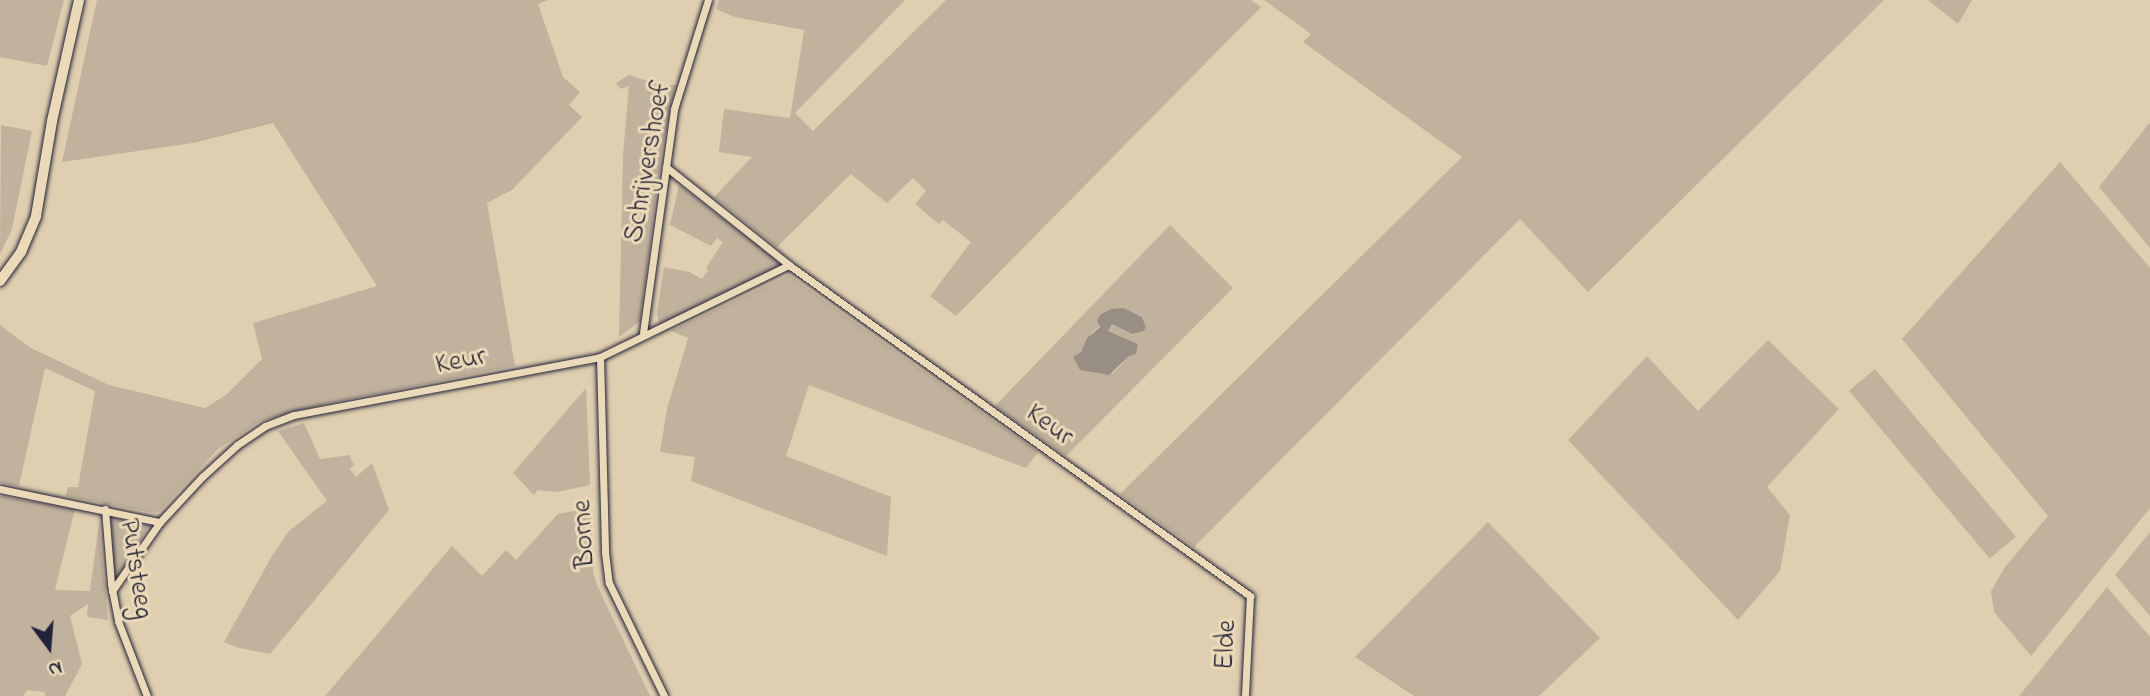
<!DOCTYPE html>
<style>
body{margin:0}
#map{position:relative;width:2150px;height:696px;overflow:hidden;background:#dfcfb0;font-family:"Indie Flower",sans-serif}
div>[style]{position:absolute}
.green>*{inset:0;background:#c0b29c;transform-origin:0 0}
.water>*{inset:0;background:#998f84}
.roads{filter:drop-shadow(0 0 2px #22223b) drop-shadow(0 0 2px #22223b)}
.minor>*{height:7px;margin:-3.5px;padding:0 3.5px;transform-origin:3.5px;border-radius:3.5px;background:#ebdab7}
.secondary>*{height:10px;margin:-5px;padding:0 5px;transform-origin:5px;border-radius:5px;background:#ebdab7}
span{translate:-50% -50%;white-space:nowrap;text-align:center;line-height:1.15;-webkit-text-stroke:6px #ebdab7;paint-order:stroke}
.street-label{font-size:28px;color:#22223b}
.north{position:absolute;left:14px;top:612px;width:70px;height:70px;-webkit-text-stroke:5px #ebdab7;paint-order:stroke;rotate:164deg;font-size:19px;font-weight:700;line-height:28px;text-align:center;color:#22223b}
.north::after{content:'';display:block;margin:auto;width:24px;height:32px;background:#22223b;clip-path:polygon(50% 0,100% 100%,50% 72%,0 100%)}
</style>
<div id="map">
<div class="green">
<i style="clip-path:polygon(0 0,64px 0,47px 66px,0 57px)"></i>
<i style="clip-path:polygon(97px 0,548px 0,538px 4px,563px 77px,580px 92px,569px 105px,582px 117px,512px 190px,487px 203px,515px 366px,329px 403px,260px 421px,218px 449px,160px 511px,154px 513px,66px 496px,68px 487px,78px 487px,95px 391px,45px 368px,19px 486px,0 483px,0 325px,31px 348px,109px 385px,205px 408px,226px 395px,262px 359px,253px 323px,377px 286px,273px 123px,193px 143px,62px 162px)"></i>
<i style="clip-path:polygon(719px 0,905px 0,795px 113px,813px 131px,946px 0,1251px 0,1261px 7px,956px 316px,930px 296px,971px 242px,943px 220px,939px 224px,915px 204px,926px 191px,913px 178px,887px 203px,851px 174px,777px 247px,714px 197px,752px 157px,719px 152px,724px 109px,790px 118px,804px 30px,735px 17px,716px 9px)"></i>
<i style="clip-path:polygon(1264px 0,1884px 0,1588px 292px,1520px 219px,1194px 547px,1120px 494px,1462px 157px,1303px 42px,1311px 34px)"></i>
<i style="clip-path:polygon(1928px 0,1972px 0,1958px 24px)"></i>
<i style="clip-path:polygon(629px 75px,662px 85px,676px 85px,662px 149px,640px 321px,619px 337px,623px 155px,629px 86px,621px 89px,616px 83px)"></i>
<i style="clip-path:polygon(2150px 122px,2150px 248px,2099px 187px)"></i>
<i style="clip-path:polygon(1px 125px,32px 131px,12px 229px,0 254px)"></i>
<i style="clip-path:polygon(2060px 162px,2150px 268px,2150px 508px,2031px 656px,1994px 612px,1991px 591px,2005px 567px,2048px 516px,1902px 339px)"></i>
<i style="clip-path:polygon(679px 185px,777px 259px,780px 266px,660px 325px,657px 314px,664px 267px,689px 272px,702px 279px,708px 270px,706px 268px,723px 242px,717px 238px,711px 246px,670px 225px)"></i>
<i style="clip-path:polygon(evenodd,1170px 225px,1233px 288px,1066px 456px,995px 406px,1170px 225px,1124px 308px,1142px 317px,1146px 327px,1144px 331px,1132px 334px,1112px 324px,1108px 331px,1138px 344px,1136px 354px,1128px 357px,1113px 373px,1077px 354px,1081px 352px,1092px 332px,1124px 308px)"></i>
<i style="clip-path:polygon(789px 275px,937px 381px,1038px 452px,1026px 468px,809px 385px,786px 456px,891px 497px,887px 556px,691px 481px,695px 457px,660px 452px,667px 409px,688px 338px,671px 331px)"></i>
<i style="clip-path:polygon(1768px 340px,1839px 409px,1767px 487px,1790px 515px,1780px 571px,1738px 620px,1568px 440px,1647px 356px,1698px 411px)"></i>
<i style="left:1875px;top:369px;width:219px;height:34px;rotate:50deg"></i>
<i style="clip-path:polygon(586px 388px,590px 485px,557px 492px,538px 490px,534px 495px,513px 473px)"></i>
<i style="clip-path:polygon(304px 423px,320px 459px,349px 455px,354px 465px,350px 469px,356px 477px,372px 463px,389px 510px,270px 654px,239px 648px,224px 642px,272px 556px,289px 531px,327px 501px,278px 431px)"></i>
<i style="clip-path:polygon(0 496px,75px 509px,55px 590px,90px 591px,99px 523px,108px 620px,87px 617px,88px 604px,70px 616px,82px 664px,65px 696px,45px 696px,45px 692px,27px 690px,23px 696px,0 696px)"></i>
<i style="clip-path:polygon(591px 508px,593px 572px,597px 585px,650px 696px,325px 696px,452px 546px,482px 576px,506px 550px,516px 560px,558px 514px)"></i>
<i style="clip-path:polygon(110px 517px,150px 524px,115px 585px,114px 577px)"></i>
<i style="clip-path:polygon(1488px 522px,1600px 638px,1539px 696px,1414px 696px,1355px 657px)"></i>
<i style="clip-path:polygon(2150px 532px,2150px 616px,2115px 575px)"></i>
<i style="clip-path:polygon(2107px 587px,2150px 637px,2150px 696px,2019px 696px)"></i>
</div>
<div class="water">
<i style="clip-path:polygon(1124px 308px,1142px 317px,1146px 327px,1144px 331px,1132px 334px,1112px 324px,1108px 331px,1138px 344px,1136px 354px,1128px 357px,1109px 375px,1080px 370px,1073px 357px,1081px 352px,1087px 338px,1100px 327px,1097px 320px,1100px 315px,1111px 309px)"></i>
</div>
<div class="roads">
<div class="minor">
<i style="left:666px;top:167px;width:157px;rotate:38.5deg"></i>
<i style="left:789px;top:265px;width:568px;rotate:35.68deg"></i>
<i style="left:1250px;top:596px;width:100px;rotate:92.9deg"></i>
<i style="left:643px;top:333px;width:226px;rotate:-82.1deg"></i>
<i style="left:674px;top:109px;width:114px;rotate:-72.7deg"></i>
<i style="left:600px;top:357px;width:195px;rotate:88.5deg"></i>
<i style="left:605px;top:552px;width:31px;rotate:83deg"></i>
<i style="left:609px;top:583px;width:126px;rotate:64deg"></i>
<i style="left:0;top:489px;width:163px;rotate:11.7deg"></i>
<i style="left:105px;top:509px;width:75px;rotate:85.4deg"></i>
<i style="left:111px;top:584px;width:38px;rotate:79deg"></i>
<i style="left:118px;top:621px;width:80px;rotate:68.9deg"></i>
<i style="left:112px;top:591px;width:84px;rotate:-55.2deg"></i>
<i style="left:160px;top:522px;width:62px;rotate:-47deg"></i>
<i style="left:202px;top:477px;width:47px;rotate:-42.4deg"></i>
<i style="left:237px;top:445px;width:34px;rotate:-34deg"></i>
<i style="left:265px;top:426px;width:31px;rotate:-21deg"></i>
<i style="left:294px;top:415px;width:311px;rotate:-10.7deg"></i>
<i style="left:600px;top:357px;width:210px;rotate:-26deg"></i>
</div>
<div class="secondary">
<i style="left:0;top:281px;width:36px;rotate:-54deg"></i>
<i style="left:21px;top:252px;width:39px;rotate:-67deg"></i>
<i style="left:36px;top:216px;width:96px;rotate:-80.4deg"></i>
<i style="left:52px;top:121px;width:124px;rotate:-77.4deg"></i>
</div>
</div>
<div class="street-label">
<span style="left:649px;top:162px;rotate:-80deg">Schrijvershoef</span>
<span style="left:461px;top:362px;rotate:-11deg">Keur</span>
<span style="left:1049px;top:426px;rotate:36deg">Keur</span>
<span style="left:585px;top:534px;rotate:-93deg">Borne</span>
<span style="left:135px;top:569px;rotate:81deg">Putsteeg</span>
<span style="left:1227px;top:645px;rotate:-87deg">Elde</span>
</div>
<div class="north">N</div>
</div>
